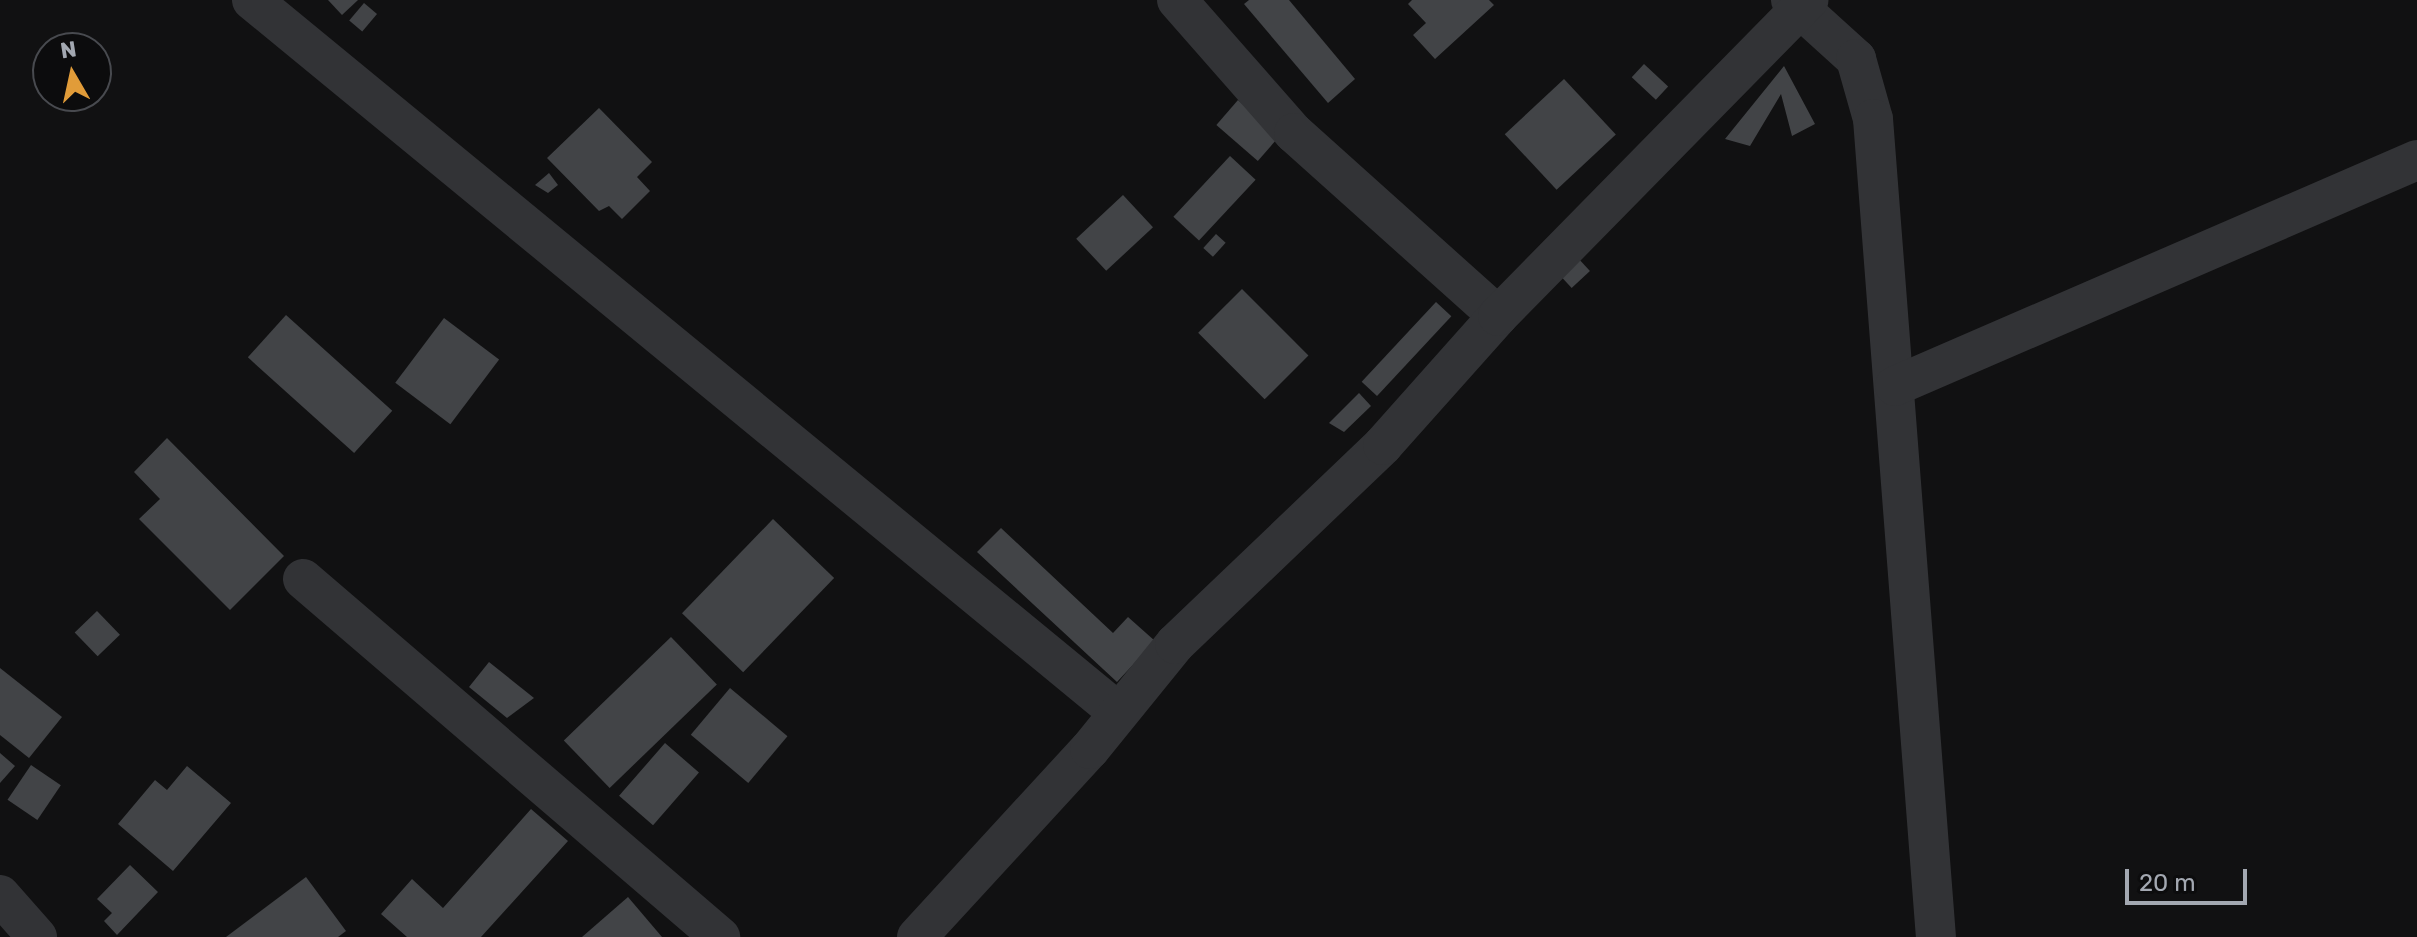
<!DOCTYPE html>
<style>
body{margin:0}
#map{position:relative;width:2417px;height:937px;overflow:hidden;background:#111112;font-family:Rubik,sans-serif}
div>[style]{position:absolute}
.building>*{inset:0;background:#424447;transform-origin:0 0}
.minor>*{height:40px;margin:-20px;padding:0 20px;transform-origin:20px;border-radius:20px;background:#323336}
span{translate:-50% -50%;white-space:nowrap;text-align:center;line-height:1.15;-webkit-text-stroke:6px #0c0c0d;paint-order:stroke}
.north{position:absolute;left:32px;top:32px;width:80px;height:80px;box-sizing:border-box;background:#0c0c0d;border:2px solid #484a4f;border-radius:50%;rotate:351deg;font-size:22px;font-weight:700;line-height:32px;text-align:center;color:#a3a8b1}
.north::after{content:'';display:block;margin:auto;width:28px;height:36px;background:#e19c39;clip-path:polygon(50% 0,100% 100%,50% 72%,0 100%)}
.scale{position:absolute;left:2125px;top:869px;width:122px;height:36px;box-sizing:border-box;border:4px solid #a3a8b1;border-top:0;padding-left:10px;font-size:24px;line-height:28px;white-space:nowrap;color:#a3a8b1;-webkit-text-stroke:6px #0c0c0d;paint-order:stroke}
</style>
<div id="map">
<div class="building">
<i style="clip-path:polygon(328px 0,358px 0,342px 15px)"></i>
<i style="clip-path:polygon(1249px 0,1289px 0,1355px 79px,1328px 103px,1244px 4px)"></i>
<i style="clip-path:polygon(1412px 0,1489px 0,1494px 5px,1435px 59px,1413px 35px,1426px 23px,1408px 4px)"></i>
<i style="left:364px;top:3px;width:17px;height:23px;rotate:40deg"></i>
<i style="left:1644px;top:64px;width:33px;height:18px;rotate:43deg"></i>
<i style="clip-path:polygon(1784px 66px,1815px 124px,1792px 136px,1781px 94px,1750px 146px,1725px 139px)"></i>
<i style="left:1564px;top:79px;width:76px;height:81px;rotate:47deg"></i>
<i style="left:1238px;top:100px;width:55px;height:33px;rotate:41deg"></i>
<i style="clip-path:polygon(599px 108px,652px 162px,637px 177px,650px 191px,622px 219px,609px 206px,599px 211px,547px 158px)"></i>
<i style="left:1230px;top:156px;width:35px;height:83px;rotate:43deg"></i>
<i style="clip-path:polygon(549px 173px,558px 185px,548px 193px,535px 185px)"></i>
<i style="left:1123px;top:195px;width:44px;height:64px;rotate:47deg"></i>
<i style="left:1216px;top:234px;width:13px;height:19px;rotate:42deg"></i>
<i style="left:1577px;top:257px;width:19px;height:25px;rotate:47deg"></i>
<i style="left:1242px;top:289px;width:94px;height:62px;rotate:45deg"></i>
<i style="left:1436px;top:302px;width:21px;height:109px;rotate:43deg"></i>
<i style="left:286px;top:315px;width:143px;height:57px;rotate:42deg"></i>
<i style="left:444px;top:318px;width:69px;height:81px;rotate:37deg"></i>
<i style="clip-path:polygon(1359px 393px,1371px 406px,1344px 432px,1329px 423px)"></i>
<i style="clip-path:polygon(167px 438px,284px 556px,230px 610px,139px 519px,160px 499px,134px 472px)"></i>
<i style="left:773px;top:519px;width:85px;height:131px;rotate:44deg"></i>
<i style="clip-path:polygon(1001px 528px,1113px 633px,1128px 617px,1155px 641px,1117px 682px,977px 552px)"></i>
<i style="left:97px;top:611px;width:33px;height:31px;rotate:46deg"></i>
<i style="left:671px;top:637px;width:66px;height:149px;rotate:46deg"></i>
<i style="clip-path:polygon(489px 662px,534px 698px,507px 718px,469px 687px)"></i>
<i style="clip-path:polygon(0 668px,62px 717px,29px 758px,0 735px)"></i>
<i style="left:730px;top:688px;width:75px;height:61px;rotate:40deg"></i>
<i style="left:665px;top:743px;width:45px;height:70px;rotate:41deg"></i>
<i style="clip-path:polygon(0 753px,15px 766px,0 783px)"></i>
<i style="left:31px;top:765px;width:36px;height:42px;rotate:34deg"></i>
<i style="clip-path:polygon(187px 766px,231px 803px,173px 871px,118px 824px,155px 780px,167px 790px)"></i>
<i style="clip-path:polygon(531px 809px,568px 841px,481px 937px,407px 937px,381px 914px,412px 879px,443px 908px)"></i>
<i style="clip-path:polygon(130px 865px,158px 892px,117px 935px,104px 921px,112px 913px,97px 899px)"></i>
<i style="clip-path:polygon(306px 877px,346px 931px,338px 937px,226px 937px)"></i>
<i style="clip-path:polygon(628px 897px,662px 937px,582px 937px)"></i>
</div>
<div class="minor">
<i style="left:252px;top:0;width:1121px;rotate:39.43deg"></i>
<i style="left:1177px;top:0;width:177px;rotate:48.7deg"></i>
<i style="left:1294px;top:133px;width:274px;rotate:41.9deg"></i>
<i style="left:1791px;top:0;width:88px;rotate:42.2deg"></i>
<i style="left:1856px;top:59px;width:62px;rotate:74.2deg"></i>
<i style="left:1873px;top:119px;width:820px;rotate:85.6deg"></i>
<i style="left:1895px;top:386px;width:569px;rotate:-23.41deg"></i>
<i style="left:303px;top:579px;width:550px;rotate:40.65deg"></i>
<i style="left:0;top:895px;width:56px;rotate:48.6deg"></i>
<i style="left:917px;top:937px;width:255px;rotate:-47.4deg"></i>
<i style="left:1090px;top:749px;width:135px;rotate:-51deg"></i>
<i style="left:1175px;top:644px;width:288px;rotate:-43.7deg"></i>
<i style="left:1383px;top:445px;width:173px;rotate:-48.3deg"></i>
<i style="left:1498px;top:316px;width:443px;rotate:-45.5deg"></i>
</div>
<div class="north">N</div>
<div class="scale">20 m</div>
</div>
